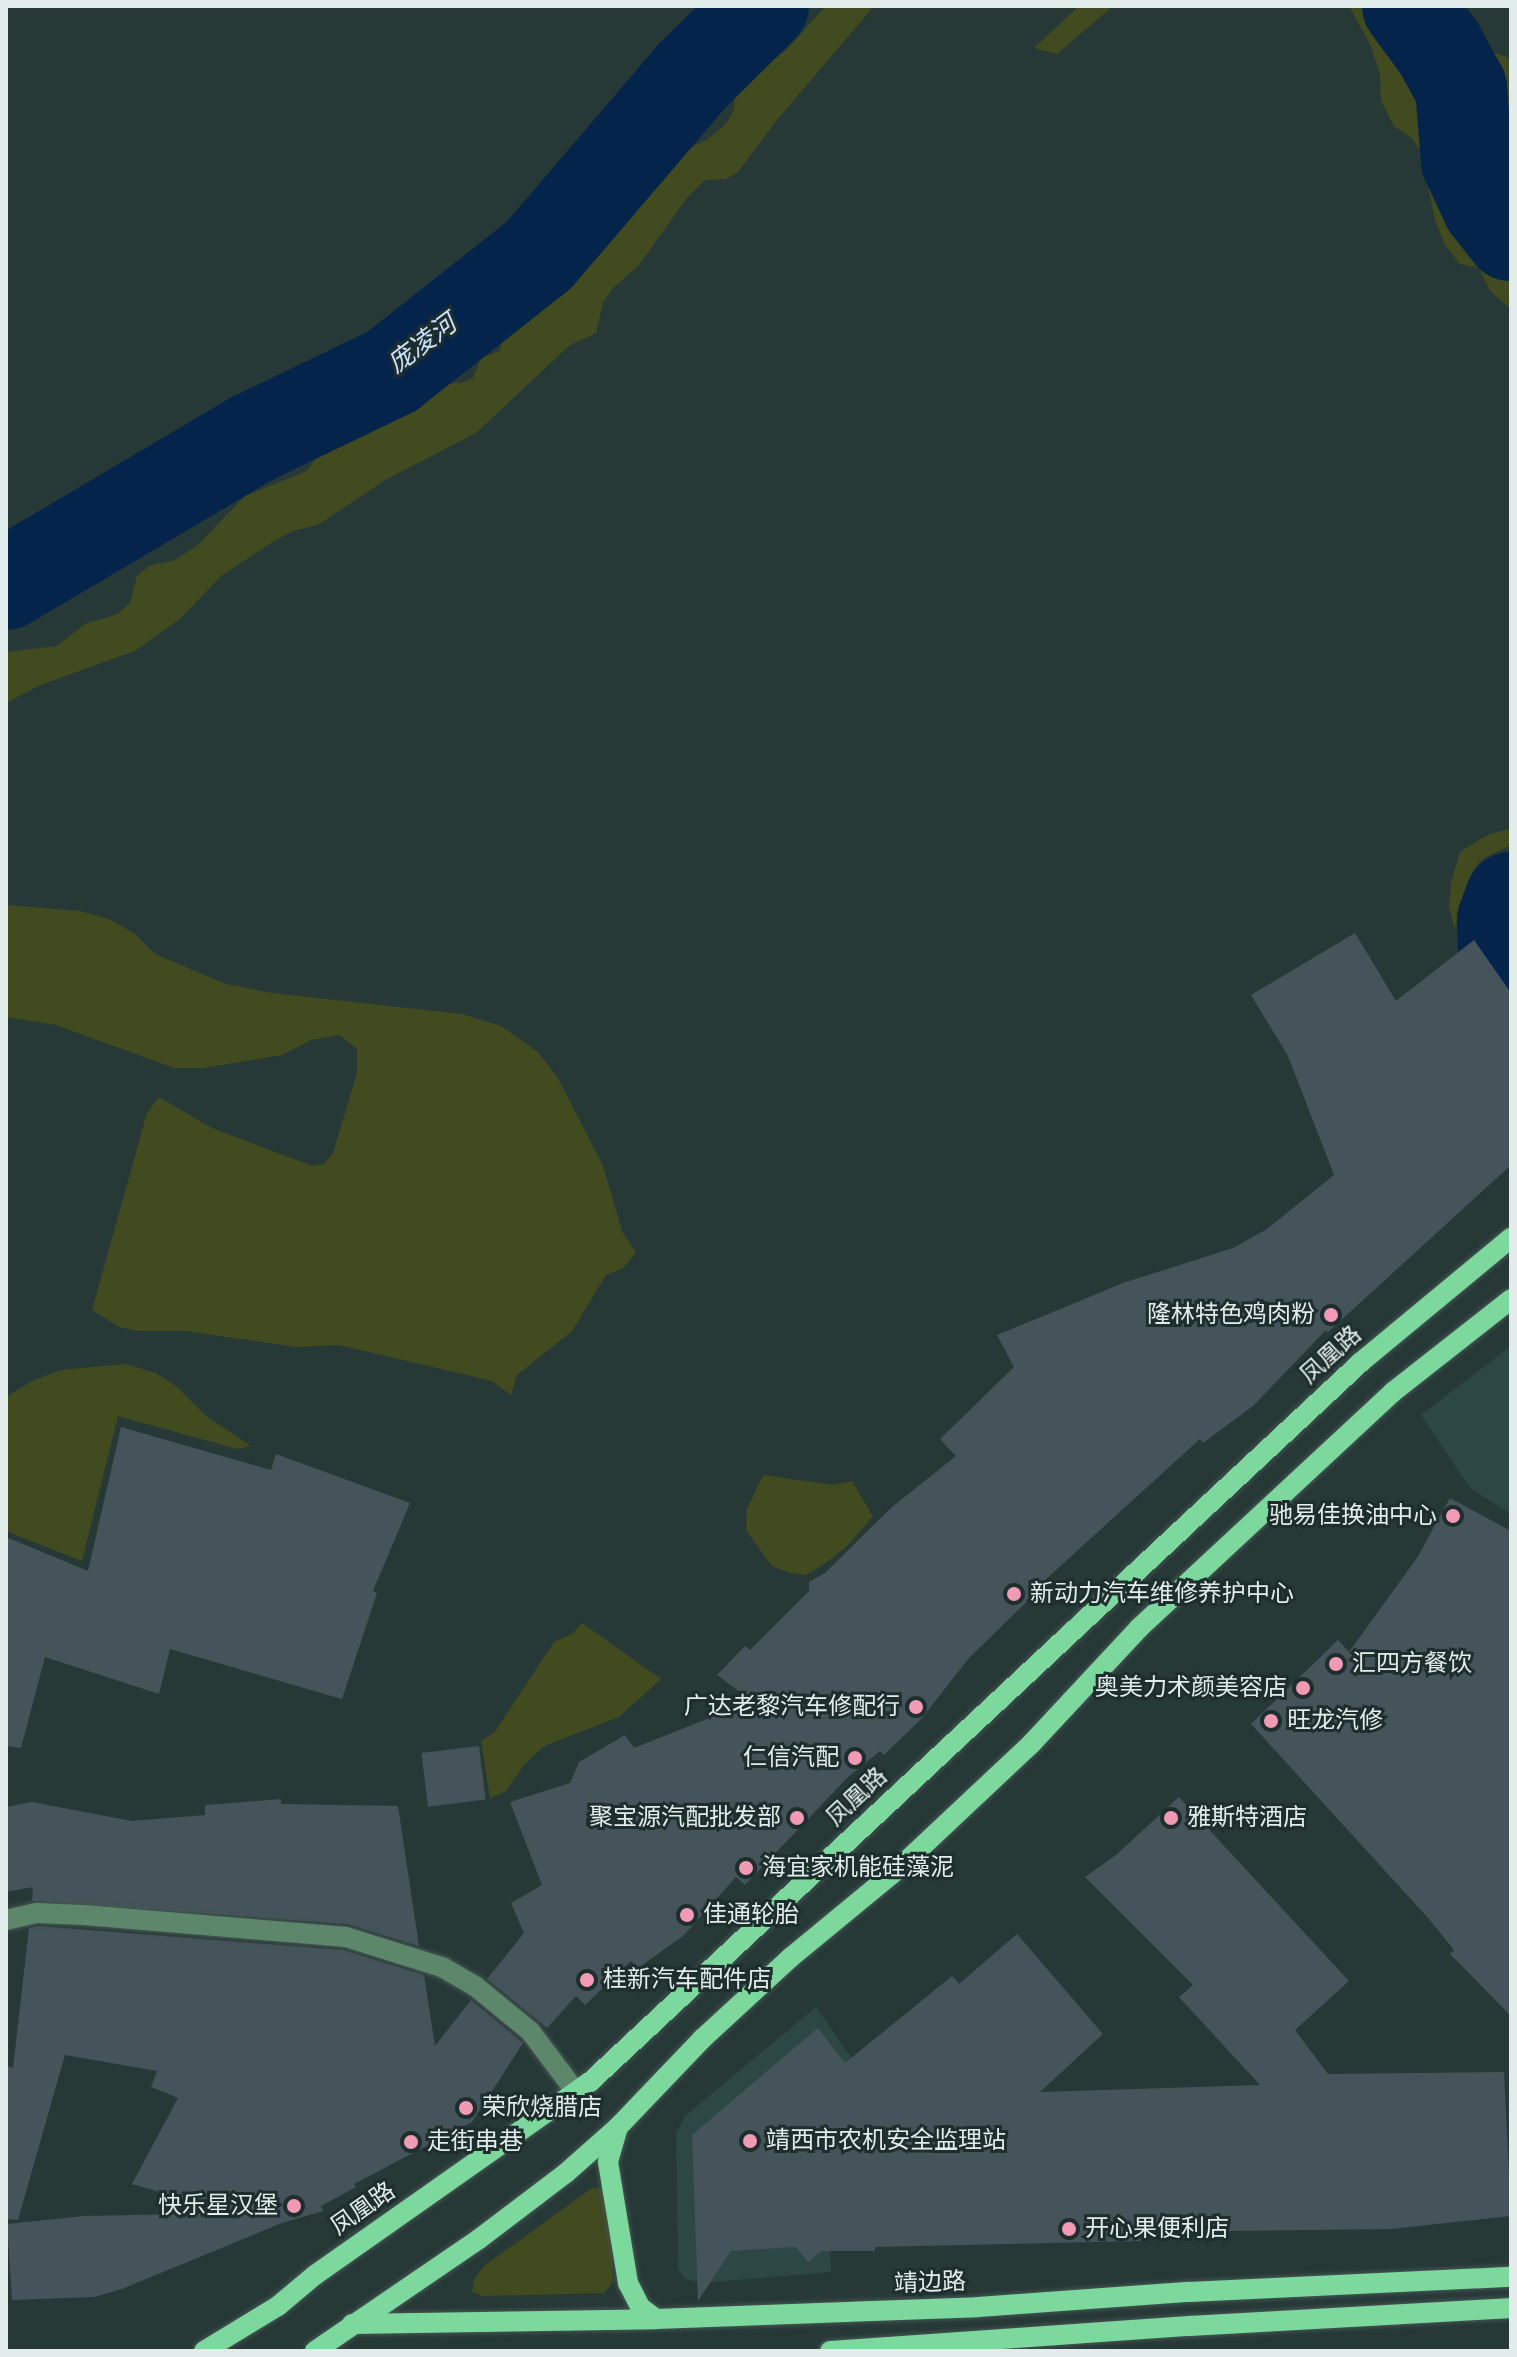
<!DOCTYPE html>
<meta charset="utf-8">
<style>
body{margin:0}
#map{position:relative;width:1517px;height:2357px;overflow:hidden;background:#273937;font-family:"Sofia Sans Condensed","Noto Sans SC",sans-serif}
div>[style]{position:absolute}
.built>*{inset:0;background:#2d4745}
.green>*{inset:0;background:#414b1f}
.river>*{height:92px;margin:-46px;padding:0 46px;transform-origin:46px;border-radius:46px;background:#05244c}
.building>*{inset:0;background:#44545a;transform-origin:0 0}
.roads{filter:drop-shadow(0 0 2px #455654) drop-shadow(0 0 2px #455654)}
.minor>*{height:20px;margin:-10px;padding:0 10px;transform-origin:10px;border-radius:10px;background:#5c876a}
.major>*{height:20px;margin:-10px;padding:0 10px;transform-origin:10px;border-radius:10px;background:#7cd89d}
.dots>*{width:22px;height:22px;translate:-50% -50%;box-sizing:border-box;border:4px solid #1e2e2d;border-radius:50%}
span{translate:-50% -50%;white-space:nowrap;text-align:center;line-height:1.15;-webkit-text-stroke:6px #1e2e2d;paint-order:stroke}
.poi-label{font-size:24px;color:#e1eceb}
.right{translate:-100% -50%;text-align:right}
.left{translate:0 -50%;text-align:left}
.street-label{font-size:24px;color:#e1eceb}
.water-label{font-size:26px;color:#cde2ff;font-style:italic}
.frame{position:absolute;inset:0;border:8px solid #e1eceb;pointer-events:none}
</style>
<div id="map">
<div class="built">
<i style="clip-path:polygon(1511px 1346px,1511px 1514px,1469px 1487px,1421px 1415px)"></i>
<i style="clip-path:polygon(816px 2007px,857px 2066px,825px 2128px,831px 2272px,701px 2283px,685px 2279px,678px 2269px,676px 2133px,685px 2116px)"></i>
</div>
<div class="green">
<i style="clip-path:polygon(826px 6px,874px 6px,777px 120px,738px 172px,726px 179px,705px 180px,687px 198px,639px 265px,613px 288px,603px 302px,596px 333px,570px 345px,476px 433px,387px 479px,318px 525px,293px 531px,274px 541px,221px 576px,181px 618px,135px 651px,40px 685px,6px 703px,6px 652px,57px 646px,85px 624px,118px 614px,130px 603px,137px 576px,149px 566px,175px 560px,197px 546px,245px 496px,307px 471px,333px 433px,345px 421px,358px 421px,386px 402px,419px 400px,434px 385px,465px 382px,473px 378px,481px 358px,500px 351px,506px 319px,517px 311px,532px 310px,549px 303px,566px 289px,574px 273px,575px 259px,617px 219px,658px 165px,708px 139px,726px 124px,734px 110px,735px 90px,740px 77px,751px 69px,767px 65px,787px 49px)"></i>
<i style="clip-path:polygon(1079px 6px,1113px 6px,1057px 54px,1034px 48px)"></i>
<i style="clip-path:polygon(1349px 6px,1385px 6px,1425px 67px,1438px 99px,1472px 224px,1511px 267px,1511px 309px,1490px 291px,1479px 268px,1460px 264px,1445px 245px,1435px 220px,1421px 153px,1413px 139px,1394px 126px,1381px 101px,1380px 74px,1370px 44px)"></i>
<i style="clip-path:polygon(1429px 6px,1443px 6px,1448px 26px,1466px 41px,1511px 59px,1511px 197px,1494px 158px,1479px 89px)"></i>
<i style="clip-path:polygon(1511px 829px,1511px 845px,1482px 859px,1473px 870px,1469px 898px,1454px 928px,1449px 906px,1451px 882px,1460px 852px,1489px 834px)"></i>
<i style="clip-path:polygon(6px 905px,80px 911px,111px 920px,135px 934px,155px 954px,226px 984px,272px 993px,462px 1014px,501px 1026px,538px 1052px,558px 1078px,603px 1166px,622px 1231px,636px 1253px,623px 1268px,606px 1275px,572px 1331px,517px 1375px,511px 1395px,492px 1381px,339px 1345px,297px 1347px,185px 1331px,138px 1331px,119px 1327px,92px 1310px,147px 1113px,159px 1097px,212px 1128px,312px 1166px,324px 1164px,333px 1153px,357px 1073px,357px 1049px,340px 1035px,311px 1040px,282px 1055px,203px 1068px,174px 1068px,56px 1025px,6px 1017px)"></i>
<i style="clip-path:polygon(126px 1364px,156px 1373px,177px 1387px,206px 1416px,251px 1446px,237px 1449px,118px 1416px,82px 1561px,6px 1531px,6px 1397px,34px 1380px,61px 1370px)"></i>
<i style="clip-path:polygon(763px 1475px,833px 1485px,852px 1481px,873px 1516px,847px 1546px,827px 1562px,806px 1575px,790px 1573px,772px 1566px,746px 1530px,747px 1509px)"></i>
<i style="clip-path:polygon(582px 1623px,661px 1679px,619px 1717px,544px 1746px,524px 1765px,506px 1791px,490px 1798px,481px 1741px,494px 1733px,554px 1642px,572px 1634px)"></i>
<i style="clip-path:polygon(592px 2188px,603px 2189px,611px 2234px,613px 2282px,604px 2293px,483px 2296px,472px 2292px,474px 2280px,484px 2266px)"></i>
</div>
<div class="river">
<i style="left:1408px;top:6px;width:52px;rotate:53.6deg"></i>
<i style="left:1439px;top:48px;width:46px;rotate:61.2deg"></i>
<i style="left:1461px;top:88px;width:73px;rotate:85.3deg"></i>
<i style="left:1467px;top:161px;width:50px;rotate:65deg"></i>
<i style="left:1488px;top:206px;width:37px;rotate:52deg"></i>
<i style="left:6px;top:584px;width:287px;rotate:-30.6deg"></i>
<i style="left:253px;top:438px;width:154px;rotate:-25.7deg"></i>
<i style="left:392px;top:371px;width:187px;rotate:-38.3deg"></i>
<i style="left:539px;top:255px;width:234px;rotate:-49.5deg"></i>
<i style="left:691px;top:77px;width:101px;rotate:-44.6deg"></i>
<i style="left:1511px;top:898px;width:23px;rotate:110deg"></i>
<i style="left:1503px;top:920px;width:27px;rotate:88deg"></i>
<i style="left:1504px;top:947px;width:11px;rotate:52deg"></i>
</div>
<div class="building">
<i style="clip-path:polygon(1355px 933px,1396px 1001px,1474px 940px,1511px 993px,1511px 1165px,1327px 1333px,1326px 1330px,1253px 1406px,1203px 1443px,1200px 1439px,1044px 1581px,1046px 1583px,969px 1658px,922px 1718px,884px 1755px,880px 1751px,847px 1778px,745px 1885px,736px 1877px,683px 1936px,638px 1968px,631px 1961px,585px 2005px,576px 1996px,547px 2028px,487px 1979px,524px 1933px,511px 1903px,542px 1885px,510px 1802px,570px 1783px,579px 1762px,625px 1735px,634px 1748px,752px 1701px,717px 1675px,745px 1646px,750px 1650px,809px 1591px,809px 1582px,825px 1573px,892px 1507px,956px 1456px,940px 1439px,1014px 1367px,997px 1335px,1123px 1283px,1233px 1248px,1267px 1229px,1334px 1175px,1288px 1056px,1251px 995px)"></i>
<i style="clip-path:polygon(121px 1427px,271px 1470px,276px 1454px,410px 1503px,373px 1591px,377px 1593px,342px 1699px,170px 1649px,159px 1694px,45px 1657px,21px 1748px,6px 1746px,6px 1537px,88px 1571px)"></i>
<i style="clip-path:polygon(1450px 1498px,1511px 1531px,1511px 2016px,1450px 1954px,1454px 1950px,1429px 1919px,1251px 1724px,1338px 1640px,1349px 1652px,1417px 1558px)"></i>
<i style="left:479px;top:1746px;width:54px;height:58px;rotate:83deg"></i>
<i style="clip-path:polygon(1179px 1797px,1349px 1981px,1295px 2030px,1328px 2074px,1504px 2072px,1511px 2216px,1391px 2229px,1225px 2231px,1142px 2235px,1142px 2241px,875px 2247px,875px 2251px,822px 2251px,808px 2262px,796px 2247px,731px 2251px,698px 2301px,692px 2135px,818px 2028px,845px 2063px,952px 1976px,959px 1984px,1017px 1934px,1103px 2034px,1040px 2092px,1260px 2085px,1179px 1997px,1193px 1985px,1085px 1877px,1116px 1855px)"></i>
<i style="clip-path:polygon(281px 1799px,281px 1804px,398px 1806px,419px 1946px,347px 1924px,32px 1901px,33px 1887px,6px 1892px,6px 1807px,32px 1802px,132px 1821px,205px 1815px,205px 1805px)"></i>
<i style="clip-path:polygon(38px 1926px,343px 1950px,424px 1975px,435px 2046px,471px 2000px,523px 2043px,472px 2122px,354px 2184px,356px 2187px,321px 2206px,323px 2211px,282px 2223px,122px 2289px,94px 2297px,12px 2300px,7px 2224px,84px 2216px,233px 2213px,132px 2184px,178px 2098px,151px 2087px,157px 2071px,65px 2055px,18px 2220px,6px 2219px,6px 2066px,13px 2068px,29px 1928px)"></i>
</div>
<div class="roads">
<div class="minor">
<i style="left:6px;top:1920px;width:32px;rotate:-13deg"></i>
<i style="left:37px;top:1913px;width:47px;rotate:2.4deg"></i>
<i style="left:84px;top:1915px;width:263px;rotate:4.8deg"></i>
<i style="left:346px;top:1937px;width:101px;rotate:17.4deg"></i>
<i style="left:442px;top:1967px;width:38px;rotate:30deg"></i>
<i style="left:475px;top:1986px;width:71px;rotate:39.3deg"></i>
<i style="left:530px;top:2031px;width:76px;rotate:53deg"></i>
</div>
<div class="major">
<i style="left:618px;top:2127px;width:36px;rotate:106deg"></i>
<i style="left:608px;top:2162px;width:123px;rotate:80.6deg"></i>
<i style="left:628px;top:2283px;width:27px;rotate:63deg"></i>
<i style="left:640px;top:2307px;width:20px;rotate:37deg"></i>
<i style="left:352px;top:2324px;width:304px;rotate:-0.9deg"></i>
<i style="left:656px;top:2319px;width:322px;rotate:-2.1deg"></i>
<i style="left:978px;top:2307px;width:212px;rotate:-4.1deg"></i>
<i style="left:1189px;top:2292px;width:322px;rotate:-2.7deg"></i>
<i style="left:204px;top:2351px;width:87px;rotate:-31.3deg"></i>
<i style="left:278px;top:2306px;width:48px;rotate:-40deg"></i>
<i style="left:315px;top:2275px;width:336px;rotate:-35.1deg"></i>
<i style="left:590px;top:2082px;width:1055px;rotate:-43.04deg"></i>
<i style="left:1361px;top:1362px;width:195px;rotate:-39.6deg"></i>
<i style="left:315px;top:2351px;width:199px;rotate:-34.3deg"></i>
<i style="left:479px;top:2239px;width:109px;rotate:-37.2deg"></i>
<i style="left:566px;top:2173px;width:69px;rotate:-41.5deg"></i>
<i style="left:618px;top:2127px;width:122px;rotate:-46.3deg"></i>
<i style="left:702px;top:2039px;width:120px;rotate:-42.6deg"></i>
<i style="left:790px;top:1958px;width:141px;rotate:-39.5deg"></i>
<i style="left:899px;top:1868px;width:181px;rotate:-43.2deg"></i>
<i style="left:1031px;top:1744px;width:158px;rotate:-47deg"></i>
<i style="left:1139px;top:1628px;width:347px;rotate:-42.9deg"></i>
<i style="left:1393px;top:1392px;width:150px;rotate:-38.2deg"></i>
<i style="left:830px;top:2351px;width:361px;rotate:-4deg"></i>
<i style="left:1190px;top:2326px;width:322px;rotate:-3.2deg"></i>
</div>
</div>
<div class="dots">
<i style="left:1331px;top:1315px;background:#f09ab5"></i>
<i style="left:1453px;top:1516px;background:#f09ab5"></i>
<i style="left:1014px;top:1594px;background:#f09ab5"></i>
<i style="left:1336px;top:1664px;background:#f09ab5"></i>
<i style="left:1303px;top:1688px;background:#f09ab5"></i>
<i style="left:916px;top:1707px;background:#f09ab5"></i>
<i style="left:1271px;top:1721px;background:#f09ab5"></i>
<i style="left:855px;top:1758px;background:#f09ab5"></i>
<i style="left:797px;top:1818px;background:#f09ab5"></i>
<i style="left:1171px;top:1818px;background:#f09ab5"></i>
<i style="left:746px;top:1868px;background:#f09ab5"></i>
<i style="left:687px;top:1915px;background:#f09ab5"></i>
<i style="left:587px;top:1980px;background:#f09ab5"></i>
<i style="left:466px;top:2108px;background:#f09ab5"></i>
<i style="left:750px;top:2141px;background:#f09ab5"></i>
<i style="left:411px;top:2142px;background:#f09ab5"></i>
<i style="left:294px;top:2206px;background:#f09ab5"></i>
<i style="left:1069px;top:2229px;background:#f09ab5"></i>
</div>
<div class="poi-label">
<span class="right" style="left:1315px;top:1315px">隆林特色鸡肉粉</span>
<span class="right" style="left:1437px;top:1516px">驰易佳换油中心</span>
<span class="left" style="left:1030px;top:1594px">新动力汽车维修养护中心</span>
<span class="left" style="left:1352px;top:1664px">汇四方餐饮</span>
<span class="right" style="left:1287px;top:1688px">奥美力术颜美容店</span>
<span class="right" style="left:900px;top:1707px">广达老黎汽车修配行</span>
<span class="left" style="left:1287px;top:1721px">旺龙汽修</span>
<span class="right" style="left:839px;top:1758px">仁信汽配</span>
<span class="right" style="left:781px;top:1818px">聚宝源汽配批发部</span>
<span class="left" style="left:1187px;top:1818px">雅斯特酒店</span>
<span class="left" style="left:762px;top:1868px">海宜家机能硅藻泥</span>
<span class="left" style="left:703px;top:1915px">佳通轮胎</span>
<span class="left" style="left:603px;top:1980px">桂新汽车配件店</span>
<span class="left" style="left:482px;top:2108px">荣欣烧腊店</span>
<span class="left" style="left:766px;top:2141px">靖西市农机安全监理站</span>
<span class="left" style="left:427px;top:2142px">走街串巷</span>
<span class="right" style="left:278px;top:2206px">快乐星汉堡</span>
<span class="left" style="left:1085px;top:2229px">开心果便利店</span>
</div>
<div class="street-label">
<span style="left:1331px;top:1355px;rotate:-42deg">凤凰路</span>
<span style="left:857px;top:1797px;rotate:-43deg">凤凰路</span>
<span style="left:363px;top:2209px;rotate:-35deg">凤凰路</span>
<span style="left:930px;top:2283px;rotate:-2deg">靖边路</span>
</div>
<div class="water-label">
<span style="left:423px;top:345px;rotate:-37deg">庞凌河</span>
</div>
<div class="frame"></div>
</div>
